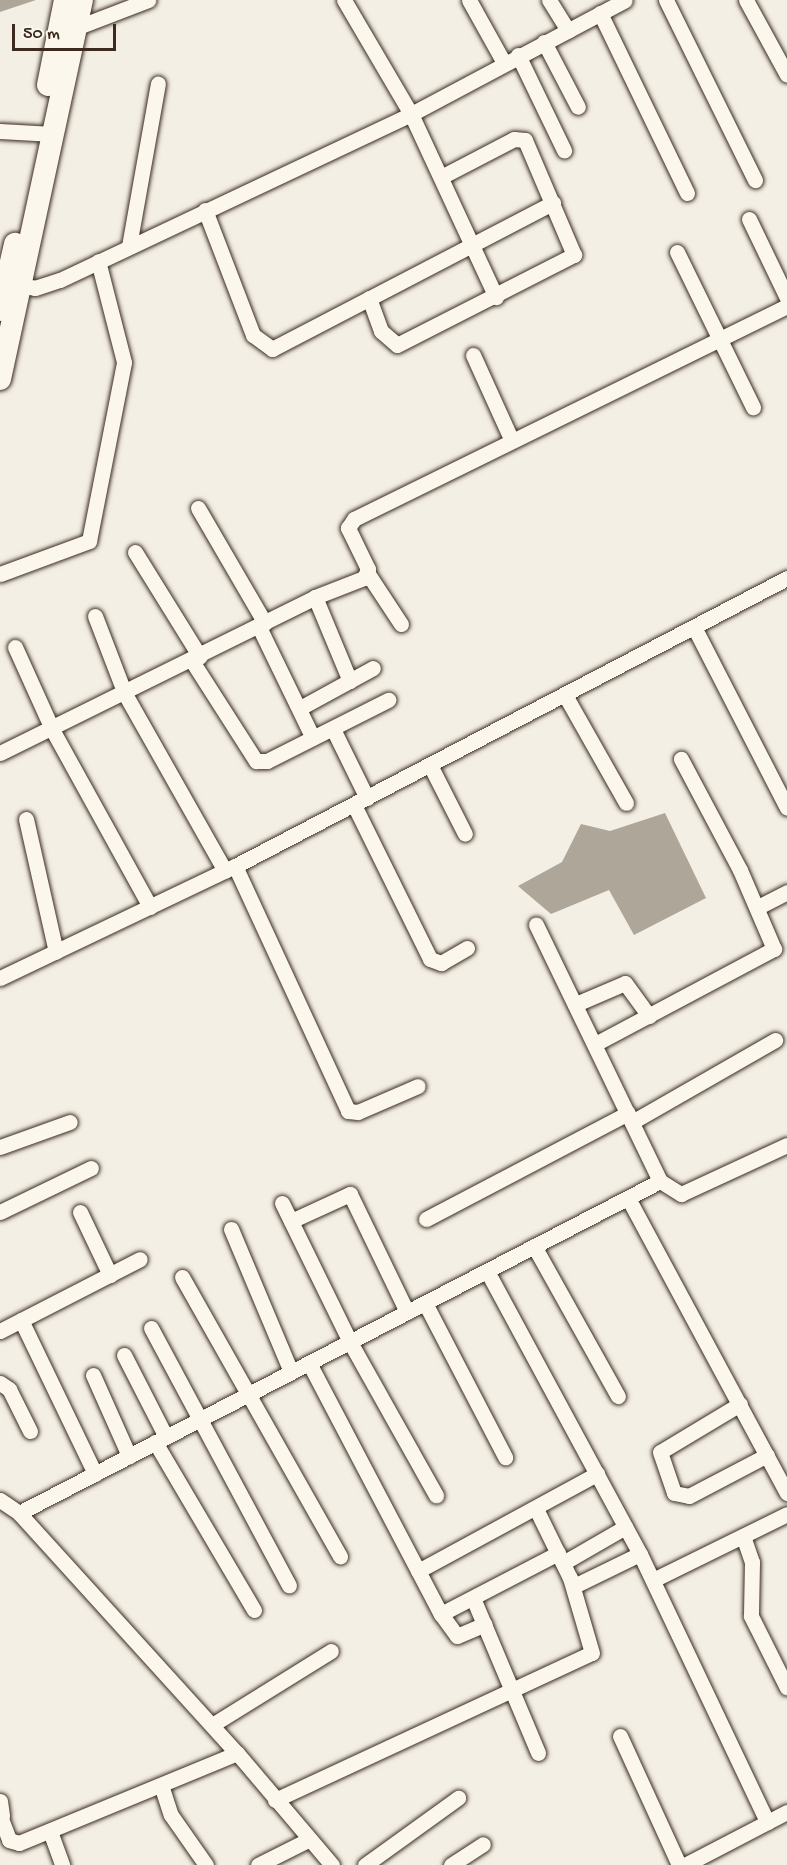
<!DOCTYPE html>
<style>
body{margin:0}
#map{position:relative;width:787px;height:1865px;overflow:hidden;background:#f3efe4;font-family:"Gochi Hand",sans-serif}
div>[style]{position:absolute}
.water>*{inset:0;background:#afa69a}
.roads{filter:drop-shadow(0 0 2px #3b2a1e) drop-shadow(0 0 2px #3b2a1e)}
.minor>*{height:15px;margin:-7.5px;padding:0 7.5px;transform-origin:7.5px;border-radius:7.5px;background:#fbf7ec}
.primary>*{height:22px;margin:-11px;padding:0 11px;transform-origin:11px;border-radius:11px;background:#fbf7ec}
span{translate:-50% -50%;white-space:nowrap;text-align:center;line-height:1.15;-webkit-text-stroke:6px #fbf7ec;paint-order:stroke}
.scale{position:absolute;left:12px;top:24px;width:104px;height:27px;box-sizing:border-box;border:3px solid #3b2a1e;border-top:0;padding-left:8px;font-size:18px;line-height:21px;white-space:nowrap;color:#3b2a1e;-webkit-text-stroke:4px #fbf7ec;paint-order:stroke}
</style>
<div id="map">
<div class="water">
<i style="clip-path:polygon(0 0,36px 0,0 12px)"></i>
<i style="clip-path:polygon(665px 813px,706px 898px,634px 935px,609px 890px,551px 914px,518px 886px,562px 862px,581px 824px,610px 831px)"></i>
</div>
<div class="roads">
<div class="minor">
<i style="left:344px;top:0;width:132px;rotate:59.6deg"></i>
<i style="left:411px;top:114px;width:202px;rotate:65.1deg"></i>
<i style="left:469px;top:0;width:72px;rotate:60.9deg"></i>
<i style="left:549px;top:0;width:36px;rotate:58deg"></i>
<i style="left:666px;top:0;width:201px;rotate:63.7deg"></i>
<i style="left:746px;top:0;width:85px;rotate:61.3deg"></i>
<i style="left:600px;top:13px;width:200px;rotate:64.2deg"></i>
<i style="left:70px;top:30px;width:84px;rotate:-21deg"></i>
<i style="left:544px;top:42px;width:73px;rotate:62.4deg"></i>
<i style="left:518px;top:55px;width:106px;rotate:64.2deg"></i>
<i style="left:0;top:131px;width:53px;rotate:3.2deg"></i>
<i style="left:205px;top:210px;width:134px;rotate:69deg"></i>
<i style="left:253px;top:335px;width:24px;rotate:36deg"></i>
<i style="left:272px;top:349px;width:317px;rotate:-27.5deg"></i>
<i style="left:749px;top:219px;width:88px;rotate:64.3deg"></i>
<i style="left:129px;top:246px;width:165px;rotate:-79.9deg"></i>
<i style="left:677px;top:252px;width:173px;rotate:63.9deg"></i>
<i style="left:11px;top:284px;width:24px;rotate:9deg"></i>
<i style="left:35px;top:288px;width:26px;rotate:-18deg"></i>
<i style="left:60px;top:280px;width:388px;rotate:-25.3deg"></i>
<i style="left:411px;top:114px;width:242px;rotate:-28deg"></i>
<i style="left:369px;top:298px;width:35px;rotate:70deg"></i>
<i style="left:381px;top:331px;width:21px;rotate:41deg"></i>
<i style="left:397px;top:345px;width:199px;rotate:-27deg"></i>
<i style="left:574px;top:255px;width:125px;rotate:-113.1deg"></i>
<i style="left:525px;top:140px;width:11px;rotate:-175deg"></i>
<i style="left:514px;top:139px;width:82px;rotate:152.5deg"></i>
<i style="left:473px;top:355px;width:94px;rotate:65.6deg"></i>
<i style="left:198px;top:508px;width:133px;rotate:59.8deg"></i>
<i style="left:135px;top:552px;width:123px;rotate:58.2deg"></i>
<i style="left:0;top:574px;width:95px;rotate:-20.3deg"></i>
<i style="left:89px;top:541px;width:182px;rotate:-78.9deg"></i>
<i style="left:124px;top:362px;width:104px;rotate:-104.4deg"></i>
<i style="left:368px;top:574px;width:60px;rotate:56.6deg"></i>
<i style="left:315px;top:597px;width:91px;rotate:67.4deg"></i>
<i style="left:95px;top:616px;width:84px;rotate:69deg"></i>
<i style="left:125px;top:694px;width:203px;rotate:60.5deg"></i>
<i style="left:259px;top:627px;width:123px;rotate:64.1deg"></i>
<i style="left:694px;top:627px;width:203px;rotate:62.8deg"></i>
<i style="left:15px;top:647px;width:92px;rotate:65.7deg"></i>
<i style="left:53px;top:731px;width:201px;rotate:61.1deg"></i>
<i style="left:192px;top:661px;width:119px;rotate:57.4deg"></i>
<i style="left:256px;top:761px;width:11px"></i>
<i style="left:267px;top:761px;width:136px;rotate:-26.8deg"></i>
<i style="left:565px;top:695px;width:124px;rotate:60.5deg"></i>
<i style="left:300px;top:708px;width:83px;rotate:-28.7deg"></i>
<i style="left:333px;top:729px;width:77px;rotate:63.8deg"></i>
<i style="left:0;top:753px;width:352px;rotate:-26.3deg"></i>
<i style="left:315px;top:597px;width:53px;rotate:-21.2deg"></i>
<i style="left:364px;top:578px;width:10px;rotate:-66deg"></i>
<i style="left:368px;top:569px;width:46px;rotate:-116deg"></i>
<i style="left:348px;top:528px;width:11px;rotate:-56deg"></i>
<i style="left:354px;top:519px;width:483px;rotate:-26.2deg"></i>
<i style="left:430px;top:765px;width:77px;rotate:63.1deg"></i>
<i style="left:354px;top:805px;width:172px;rotate:63.7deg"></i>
<i style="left:430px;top:959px;width:12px;rotate:20deg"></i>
<i style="left:441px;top:963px;width:30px;rotate:-30deg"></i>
<i style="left:26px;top:819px;width:136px;rotate:77.3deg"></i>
<i style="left:235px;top:866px;width:270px;rotate:65.2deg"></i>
<i style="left:348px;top:1111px;width:10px;rotate:6deg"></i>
<i style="left:358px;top:1112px;width:65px;rotate:-23.4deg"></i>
<i style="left:758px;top:907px;width:33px;rotate:-27deg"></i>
<i style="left:0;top:978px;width:260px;rotate:-25.5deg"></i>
<i style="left:235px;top:866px;width:623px;rotate:-27.55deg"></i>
<i style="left:576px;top:1004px;width:53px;rotate:-23.2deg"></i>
<i style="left:625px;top:983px;width:41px;rotate:54deg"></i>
<i style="left:595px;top:1044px;width:203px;rotate:-28deg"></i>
<i style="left:774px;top:949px;width:86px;rotate:-113.3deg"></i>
<i style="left:740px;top:870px;width:126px;rotate:-118deg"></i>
<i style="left:632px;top:1122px;width:165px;rotate:-29.8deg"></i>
<i style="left:0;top:1147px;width:74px;rotate:-19.7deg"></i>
<i style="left:660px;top:1181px;width:25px;rotate:32deg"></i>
<i style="left:681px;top:1194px;width:117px;rotate:-24.8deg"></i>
<i style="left:628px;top:1198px;width:335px;rotate:61.7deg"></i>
<i style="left:282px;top:1203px;width:155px;rotate:63.9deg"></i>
<i style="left:350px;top:1342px;width:176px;rotate:60.7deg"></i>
<i style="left:0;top:1212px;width:101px;rotate:-25.8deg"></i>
<i style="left:80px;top:1212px;width:70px;rotate:64.5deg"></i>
<i style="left:426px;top:1219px;width:228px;rotate:-27.7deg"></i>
<i style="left:291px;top:1221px;width:65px;rotate:-24.6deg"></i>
<i style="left:350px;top:1194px;width:131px;rotate:64.2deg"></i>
<i style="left:231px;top:1229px;width:155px;rotate:67.2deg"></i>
<i style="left:534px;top:1246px;width:172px;rotate:60.8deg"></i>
<i style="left:487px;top:1271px;width:322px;rotate:61.6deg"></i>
<i style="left:640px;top:1554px;width:297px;rotate:64.6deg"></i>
<i style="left:182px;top:1277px;width:321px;rotate:60.5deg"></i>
<i style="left:425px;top:1303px;width:174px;rotate:62.5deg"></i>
<i style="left:21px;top:1320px;width:171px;rotate:64.3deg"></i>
<i style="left:151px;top:1328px;width:292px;rotate:61.8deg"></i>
<i style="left:0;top:1331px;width:157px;rotate:-27.2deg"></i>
<i style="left:124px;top:1355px;width:92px;rotate:62.9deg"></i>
<i style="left:309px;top:1363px;width:284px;rotate:62.3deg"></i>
<i style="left:441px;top:1614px;width:132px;rotate:-27.5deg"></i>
<i style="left:93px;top:1375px;width:89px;rotate:66deg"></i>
<i style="left:0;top:1383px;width:11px;rotate:34deg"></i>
<i style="left:9px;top:1389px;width:47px;rotate:63.4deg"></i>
<i style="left:740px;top:1404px;width:93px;rotate:149deg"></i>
<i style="left:660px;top:1452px;width:43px;rotate:71.1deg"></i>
<i style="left:674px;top:1493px;width:15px;rotate:11deg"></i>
<i style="left:689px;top:1496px;width:88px;rotate:-27.7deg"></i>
<i style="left:155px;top:1442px;width:195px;rotate:59.5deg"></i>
<i style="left:0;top:1500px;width:23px;rotate:34deg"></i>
<i style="left:19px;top:1513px;width:324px;rotate:47.8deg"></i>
<i style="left:237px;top:1753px;width:147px;rotate:49.7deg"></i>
<i style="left:19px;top:1513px;width:722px;rotate:-27.38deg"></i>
<i style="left:660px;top:1181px;width:285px;rotate:-115.8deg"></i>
<i style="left:743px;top:1536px;width:28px;rotate:71deg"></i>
<i style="left:752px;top:1562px;width:54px;rotate:91.1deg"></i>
<i style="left:751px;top:1616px;width:80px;rotate:63.4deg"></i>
<i style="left:563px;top:1563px;width:72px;rotate:-30.1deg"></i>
<i style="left:418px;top:1571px;width:204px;rotate:-28.5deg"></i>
<i style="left:653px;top:1580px;width:149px;rotate:-26.2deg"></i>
<i style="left:574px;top:1586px;width:73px;rotate:-25.9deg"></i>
<i style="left:473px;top:1598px;width:168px;rotate:67.2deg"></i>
<i style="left:441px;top:1614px;width:27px;rotate:54deg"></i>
<i style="left:457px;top:1636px;width:30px;rotate:-23deg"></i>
<i style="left:212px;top:1725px;width:140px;rotate:-31.9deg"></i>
<i style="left:620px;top:1736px;width:142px;rotate:65.4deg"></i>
<i style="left:162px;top:1788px;width:28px;rotate:72deg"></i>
<i style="left:171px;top:1815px;width:61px;rotate:55deg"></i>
<i style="left:275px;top:1800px;width:349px;rotate:-24.9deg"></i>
<i style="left:592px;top:1653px;width:78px;rotate:-106.3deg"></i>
<i style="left:570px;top:1578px;width:77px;rotate:-116.2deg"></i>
<i style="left:0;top:1801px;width:15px;rotate:82deg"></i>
<i style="left:0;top:1816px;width:26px;rotate:69deg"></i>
<i style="left:9px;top:1840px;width:10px;rotate:17deg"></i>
<i style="left:19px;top:1843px;width:236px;rotate:-22.4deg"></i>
<i style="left:51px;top:1834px;width:33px;rotate:70deg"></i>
<i style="left:258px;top:1865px;width:58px;rotate:-26.6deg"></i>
<i style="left:365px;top:1865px;width:115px;rotate:-35.8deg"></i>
<i style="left:451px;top:1865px;width:38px;rotate:-33deg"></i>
<i style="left:685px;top:1865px;width:115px;rotate:-27.5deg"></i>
</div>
<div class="primary">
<i style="left:48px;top:85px;width:87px;rotate:-78.7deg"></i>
<i style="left:0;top:310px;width:68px;rotate:-77.2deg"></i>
<i style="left:0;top:379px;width:388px;rotate:-77.8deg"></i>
</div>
</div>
<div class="scale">50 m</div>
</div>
